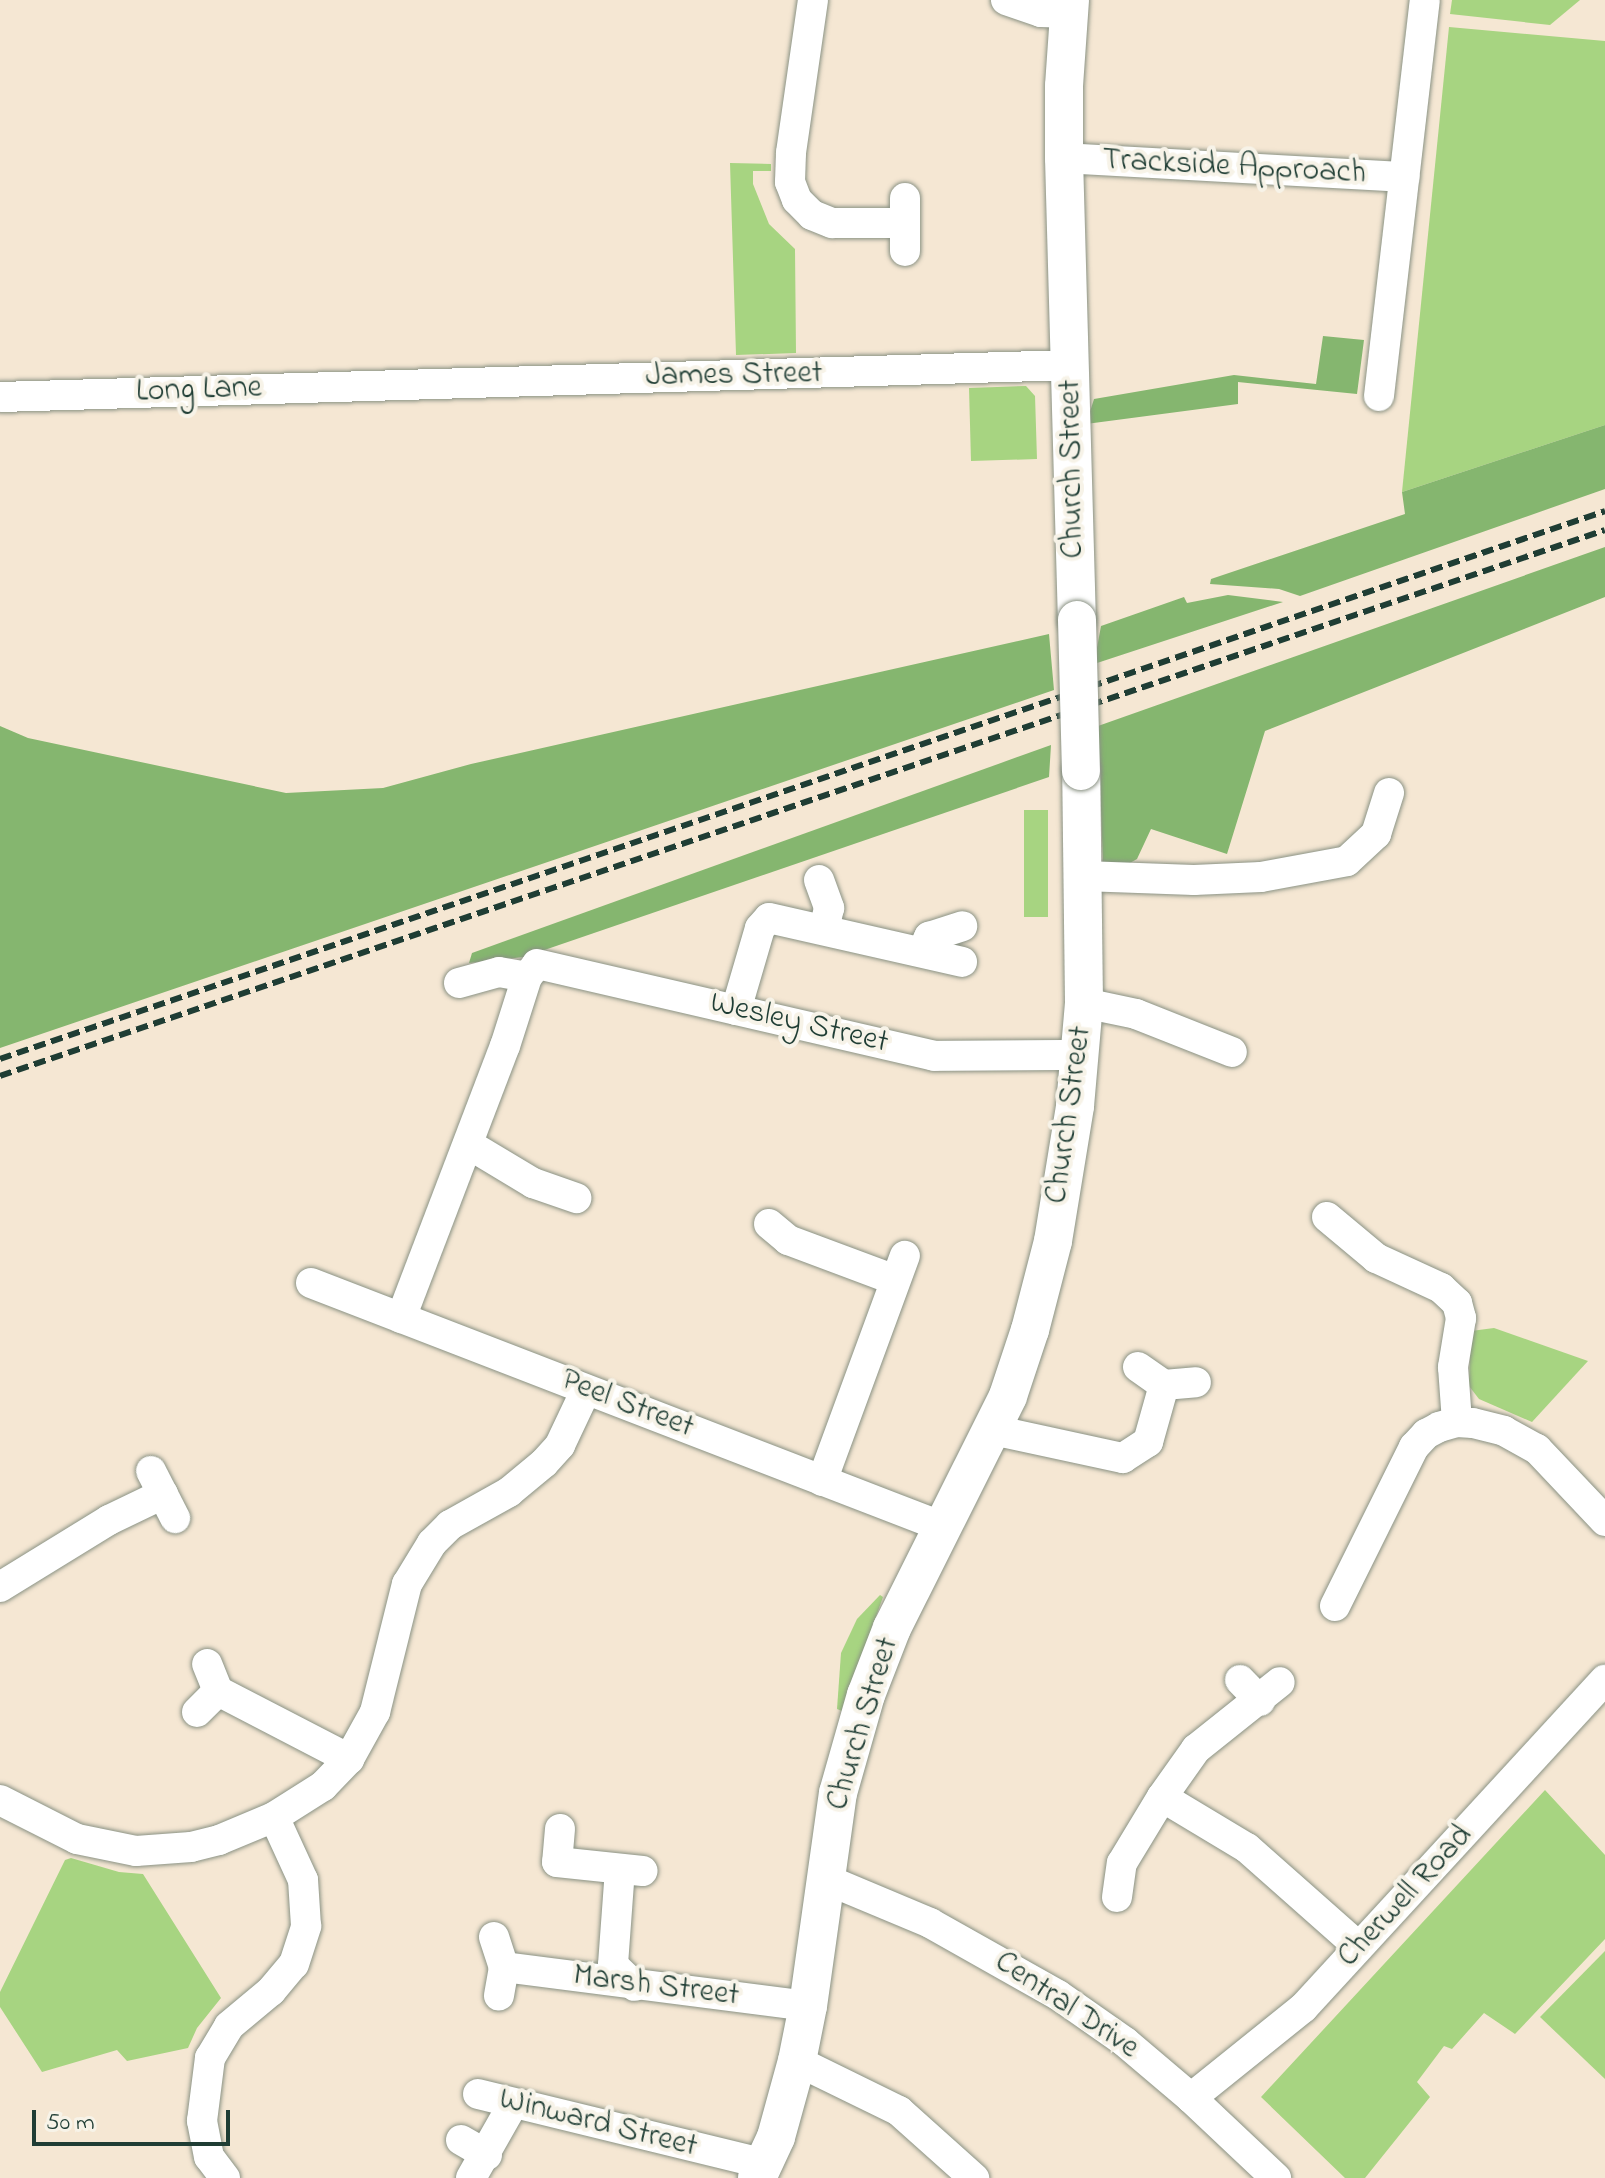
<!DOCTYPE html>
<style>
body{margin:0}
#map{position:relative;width:1605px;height:2178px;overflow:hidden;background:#f5e7d3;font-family:"Indie Flower",sans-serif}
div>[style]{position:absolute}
.green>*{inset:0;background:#a7d481;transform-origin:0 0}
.forest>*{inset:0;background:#85b66f}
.roads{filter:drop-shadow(0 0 2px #8a9284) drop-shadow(0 0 2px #8a9284)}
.minor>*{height:30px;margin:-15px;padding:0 15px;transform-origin:15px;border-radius:15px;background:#fff}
.major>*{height:38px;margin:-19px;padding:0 19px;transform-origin:19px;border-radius:19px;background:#fff}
.rail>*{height:6px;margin-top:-3px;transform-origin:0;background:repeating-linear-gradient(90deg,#1f3d34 0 12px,transparent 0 18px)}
.bridges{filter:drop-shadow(0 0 2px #8a9284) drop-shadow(0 0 2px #8a9284)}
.major-bridge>*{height:38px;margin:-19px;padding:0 19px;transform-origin:19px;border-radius:19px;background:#fff}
span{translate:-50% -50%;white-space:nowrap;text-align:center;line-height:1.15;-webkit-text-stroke:8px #f7f3e8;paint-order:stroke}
.street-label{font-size:32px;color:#1f3d34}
.scale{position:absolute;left:32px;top:2110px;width:198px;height:36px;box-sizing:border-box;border:4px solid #1f3d34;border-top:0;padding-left:10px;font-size:24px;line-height:28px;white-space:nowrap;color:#1f3d34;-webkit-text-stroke:6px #f7f3e8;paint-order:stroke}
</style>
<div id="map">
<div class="green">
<i style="clip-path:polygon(1452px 0,1580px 0,1550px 25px,1450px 14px)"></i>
<i style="clip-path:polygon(1449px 27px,1605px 41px,1605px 425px,1402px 492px)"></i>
<i style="clip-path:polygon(730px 163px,771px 164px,771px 171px,753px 171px,753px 184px,769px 224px,795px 249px,796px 353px,736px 355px)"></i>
<i style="clip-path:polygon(1026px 386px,1035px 396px,1037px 459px,971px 461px,969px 388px)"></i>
<i style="left:1024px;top:810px;width:24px;height:107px"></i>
<i style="clip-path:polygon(1494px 1328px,1588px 1361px,1532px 1422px,1479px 1399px,1469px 1386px,1471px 1331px)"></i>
<i style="clip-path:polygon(880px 1595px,883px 1597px,842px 1711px,837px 1709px,841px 1653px,857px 1619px)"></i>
<i style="clip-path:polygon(1545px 1790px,1605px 1855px,1605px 1939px,1515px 2034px,1484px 2013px,1452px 2049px,1444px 2046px,1417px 2082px,1430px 2097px,1365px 2178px,1345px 2178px,1261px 2097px)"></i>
<i style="clip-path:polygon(71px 1858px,119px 1872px,143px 1874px,221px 1998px,197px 2028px,188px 2048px,127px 2061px,117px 2050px,42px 2072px,0 2007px,0 1992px,65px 1860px)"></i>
<i style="clip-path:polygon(1605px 1951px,1605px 2079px,1540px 2017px)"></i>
</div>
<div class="forest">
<i style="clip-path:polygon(1323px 336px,1364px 340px,1357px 394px,1238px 382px,1238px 404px,1086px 424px,1094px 399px,1234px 375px,1316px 384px)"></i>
<i style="clip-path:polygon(1605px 425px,1605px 489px,1300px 596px,1279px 589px,1210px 584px,1211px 579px,1405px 514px,1402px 492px)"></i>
<i style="clip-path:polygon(1605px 547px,1605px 597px,1265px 731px,1227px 854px,1151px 829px,1137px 859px,1123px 867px,1103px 864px,1098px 726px)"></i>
<i style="clip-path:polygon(1228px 595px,1283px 602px,1094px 664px,1101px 626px,1184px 597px,1187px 603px)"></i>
<i style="clip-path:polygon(1049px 634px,1054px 690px,0 1048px,0 726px,28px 738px,286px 793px,383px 788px,471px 764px)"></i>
<i style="clip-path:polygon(1051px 745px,1049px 777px,524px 957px,469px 963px,472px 953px)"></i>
</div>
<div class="roads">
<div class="minor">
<i style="left:813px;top:0;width:155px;rotate:98.2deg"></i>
<i style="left:791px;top:153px;width:29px;rotate:92deg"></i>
<i style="left:790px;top:182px;width:19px;rotate:69deg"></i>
<i style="left:797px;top:200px;width:21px;rotate:45deg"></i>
<i style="left:812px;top:215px;width:22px;rotate:22deg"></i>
<i style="left:832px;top:223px;width:73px"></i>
<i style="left:1006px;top:0;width:37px;rotate:19deg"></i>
<i style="left:1041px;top:12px;width:28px;rotate:2deg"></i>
<i style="left:1064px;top:158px;width:341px;rotate:3.2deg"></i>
<i style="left:905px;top:198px;width:53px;rotate:90deg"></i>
<i style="left:1379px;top:396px;width:398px;rotate:-83.4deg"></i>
<i style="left:0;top:397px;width:1070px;rotate:-1.71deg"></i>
<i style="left:1083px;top:876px;width:111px;rotate:2.1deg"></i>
<i style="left:1194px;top:880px;width:67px;rotate:-2.6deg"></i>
<i style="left:1261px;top:877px;width:87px;rotate:-10.5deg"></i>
<i style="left:1347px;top:861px;width:40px;rotate:-43deg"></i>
<i style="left:1376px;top:834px;width:43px;rotate:-72.4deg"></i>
<i style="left:819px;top:880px;width:30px;rotate:70deg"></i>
<i style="left:829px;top:908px;width:22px;rotate:103deg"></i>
<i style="left:922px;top:952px;width:17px;rotate:-65deg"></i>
<i style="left:929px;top:937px;width:35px;rotate:-18deg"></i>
<i style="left:459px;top:983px;width:41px;rotate:-15.4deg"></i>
<i style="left:499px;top:972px;width:28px;rotate:10deg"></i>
<i style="left:1084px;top:1003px;width:53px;rotate:11.9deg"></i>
<i style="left:1136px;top:1014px;width:103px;rotate:21.6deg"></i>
<i style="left:736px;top:1010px;width:85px;rotate:-73.7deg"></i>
<i style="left:760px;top:928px;width:13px;rotate:-48deg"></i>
<i style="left:769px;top:918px;width:198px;rotate:12.8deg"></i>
<i style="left:468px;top:1144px;width:76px;rotate:31deg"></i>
<i style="left:533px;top:1183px;width:46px;rotate:19.2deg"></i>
<i style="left:1327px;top:1217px;width:64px;rotate:39.9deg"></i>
<i style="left:1376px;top:1258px;width:72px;rotate:24.8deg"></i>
<i style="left:1441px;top:1288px;width:22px;rotate:43deg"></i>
<i style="left:1457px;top:1303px;width:16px;rotate:75deg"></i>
<i style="left:1461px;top:1318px;width:50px;rotate:99.3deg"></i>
<i style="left:1453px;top:1367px;width:55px;rotate:85.8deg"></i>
<i style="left:769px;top:1224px;width:25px;rotate:40deg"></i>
<i style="left:788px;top:1240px;width:114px;rotate:20.5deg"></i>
<i style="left:311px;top:1283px;width:677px;rotate:21.11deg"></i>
<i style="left:401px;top:1318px;width:291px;rotate:-69.1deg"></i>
<i style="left:505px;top:1046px;width:72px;rotate:-72.3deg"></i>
<i style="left:527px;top:977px;width:16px;rotate:-52deg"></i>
<i style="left:537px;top:964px;width:408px;rotate:13deg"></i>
<i style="left:934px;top:1056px;width:147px;rotate:-0.4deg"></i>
<i style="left:1138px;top:1367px;width:32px;rotate:35deg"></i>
<i style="left:1164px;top:1385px;width:32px;rotate:-5deg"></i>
<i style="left:993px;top:1430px;width:133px;rotate:12.2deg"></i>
<i style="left:1123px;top:1458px;width:30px;rotate:-33deg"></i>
<i style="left:1148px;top:1442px;width:59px;rotate:-74.3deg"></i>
<i style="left:151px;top:1471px;width:53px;rotate:62.9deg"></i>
<i style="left:822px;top:1481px;width:240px;rotate:-69.8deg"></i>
<i style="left:0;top:1587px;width:128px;rotate:-31.6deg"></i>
<i style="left:109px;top:1520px;width:60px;rotate:-25.7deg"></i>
<i style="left:1335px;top:1606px;width:178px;rotate:-63.6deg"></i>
<i style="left:1414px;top:1447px;width:18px;rotate:-47deg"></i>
<i style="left:1426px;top:1434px;width:15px;rotate:-28deg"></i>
<i style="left:1439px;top:1427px;width:19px;rotate:-16deg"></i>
<i style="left:1457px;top:1422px;width:16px;rotate:4deg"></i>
<i style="left:1473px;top:1423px;width:32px;rotate:14deg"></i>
<i style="left:1504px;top:1431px;width:38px;rotate:29deg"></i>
<i style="left:1537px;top:1449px;width:99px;rotate:46.6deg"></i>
<i style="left:1240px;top:1680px;width:29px;rotate:46deg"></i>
<i style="left:218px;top:1691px;width:148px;rotate:27.4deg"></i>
<i style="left:197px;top:1712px;width:30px;rotate:-45deg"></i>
<i style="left:218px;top:1691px;width:29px;rotate:-112deg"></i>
<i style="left:1162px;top:1797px;width:59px;rotate:-54.7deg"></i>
<i style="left:1196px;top:1749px;width:107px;rotate:-38.6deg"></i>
<i style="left:0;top:1800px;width:86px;rotate:26.9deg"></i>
<i style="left:77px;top:1839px;width:60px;rotate:11.5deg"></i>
<i style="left:136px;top:1851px;width:55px;rotate:-4.2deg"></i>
<i style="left:191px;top:1847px;width:29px;rotate:-14deg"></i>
<i style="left:219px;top:1840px;width:60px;rotate:-22.7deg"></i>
<i style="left:274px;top:1817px;width:58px;rotate:-32.3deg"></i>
<i style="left:323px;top:1786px;width:37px;rotate:-46deg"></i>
<i style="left:349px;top:1759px;width:54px;rotate:-61deg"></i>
<i style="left:375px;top:1712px;width:132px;rotate:-76deg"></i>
<i style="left:407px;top:1584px;width:48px;rotate:-58.6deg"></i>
<i style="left:432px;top:1543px;width:25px;rotate:-45deg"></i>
<i style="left:450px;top:1525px;width:68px;rotate:-29.2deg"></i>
<i style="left:509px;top:1492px;width:45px;rotate:-39.6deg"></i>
<i style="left:544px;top:1463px;width:24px;rotate:-48deg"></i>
<i style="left:560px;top:1445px;width:61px;rotate:-64.7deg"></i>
<i style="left:560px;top:1829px;width:33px;rotate:95deg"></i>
<i style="left:557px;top:1862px;width:86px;rotate:6deg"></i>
<i style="left:620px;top:1869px;width:96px;rotate:94.2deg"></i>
<i style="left:613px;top:1965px;width:30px;rotate:44deg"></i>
<i style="left:825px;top:1879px;width:114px;rotate:22.7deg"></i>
<i style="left:930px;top:1923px;width:147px;rotate:29.4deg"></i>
<i style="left:1058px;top:1995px;width:82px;rotate:35deg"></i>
<i style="left:1125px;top:2042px;width:87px;rotate:40.3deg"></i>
<i style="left:1191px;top:2098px;width:117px;rotate:43.3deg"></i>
<i style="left:1117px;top:1897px;width:34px;rotate:-82deg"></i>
<i style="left:1122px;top:1863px;width:77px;rotate:-58.8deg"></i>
<i style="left:1162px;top:1797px;width:99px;rotate:31deg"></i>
<i style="left:1247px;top:1848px;width:149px;rotate:41.5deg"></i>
<i style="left:494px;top:1937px;width:32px;rotate:72deg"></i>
<i style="left:504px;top:1967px;width:29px;rotate:100deg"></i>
<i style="left:504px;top:1967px;width:306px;rotate:7.3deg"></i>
<i style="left:797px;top:2061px;width:114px;rotate:26.1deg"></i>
<i style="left:899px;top:2111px;width:101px;rotate:41.8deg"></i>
<i style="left:478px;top:2094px;width:295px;rotate:13.7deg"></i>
<i style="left:1191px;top:2098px;width:144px;rotate:-38.8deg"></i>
<i style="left:1303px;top:2008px;width:446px;rotate:-47.4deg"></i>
<i style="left:461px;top:2140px;width:30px;rotate:30deg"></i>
<i style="left:225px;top:2178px;width:26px;rotate:-127deg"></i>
<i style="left:209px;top:2157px;width:37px;rotate:-101deg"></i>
<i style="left:202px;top:2121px;width:64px;rotate:-82.8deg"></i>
<i style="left:210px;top:2058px;width:37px;rotate:-59deg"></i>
<i style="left:229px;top:2026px;width:55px;rotate:-39.8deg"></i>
<i style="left:271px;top:1991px;width:35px;rotate:-50deg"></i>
<i style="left:294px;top:1964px;width:40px;rotate:-72deg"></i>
<i style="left:306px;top:1926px;width:46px;rotate:-93.7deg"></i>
<i style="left:303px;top:1880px;width:69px;rotate:-114.7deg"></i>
<i style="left:471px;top:2178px;width:85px;rotate:-60.4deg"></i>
</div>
<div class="major">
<i style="left:1070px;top:0;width:86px;rotate:94deg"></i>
<i style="left:1064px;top:86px;width:72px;rotate:90deg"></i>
<i style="left:1064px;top:158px;width:462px;rotate:88.4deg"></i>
<i style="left:757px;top:2178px;width:45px;rotate:-65.1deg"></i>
<i style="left:776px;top:2137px;width:79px;rotate:-74.6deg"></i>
<i style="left:797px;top:2061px;width:56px;rotate:-78.7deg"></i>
<i style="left:808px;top:2006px;width:215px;rotate:-82deg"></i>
<i style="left:838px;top:1793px;width:102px;rotate:-74.1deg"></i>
<i style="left:866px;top:1695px;width:72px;rotate:-68.8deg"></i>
<i style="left:892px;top:1628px;width:259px;rotate:-63.4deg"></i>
<i style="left:1008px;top:1396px;width:70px;rotate:-71.6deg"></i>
<i style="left:1030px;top:1330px;width:92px;rotate:-75.5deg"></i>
<i style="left:1053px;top:1241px;width:137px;rotate:-80.7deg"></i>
<i style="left:1075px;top:1106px;width:103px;rotate:-85deg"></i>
<i style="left:1084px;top:1003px;width:232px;rotate:-90.7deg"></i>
</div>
</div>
<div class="rail">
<i style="left:0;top:1059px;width:1696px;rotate:-18.85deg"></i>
<i style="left:0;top:1076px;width:1695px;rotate:-18.79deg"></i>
</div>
<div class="bridges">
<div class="major-bridge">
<i style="left:1077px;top:620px;width:151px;rotate:88.5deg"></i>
</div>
</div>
<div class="street-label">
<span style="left:1234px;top:168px;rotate:3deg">Trackside Approach</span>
<span style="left:734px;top:376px;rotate:-1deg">James Street</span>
<span style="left:199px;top:391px;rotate:-2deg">Long Lane</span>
<span style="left:1073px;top:469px;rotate:-91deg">Church Street</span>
<span style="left:799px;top:1024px;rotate:13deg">Wesley Street</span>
<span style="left:1070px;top:1115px;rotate:-82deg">Church Street</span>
<span style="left:627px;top:1405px;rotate:21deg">Peel Street</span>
<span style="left:864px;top:1724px;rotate:-73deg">Church Street</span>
<span style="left:1406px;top:1897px;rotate:-47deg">Cherwell Road</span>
<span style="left:656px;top:1987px;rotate:7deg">Marsh Street</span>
<span style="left:1066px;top:2006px;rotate:34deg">Central Drive</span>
<span style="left:598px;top:2124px;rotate:14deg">Winward Street</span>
</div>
<div class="scale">50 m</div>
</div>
